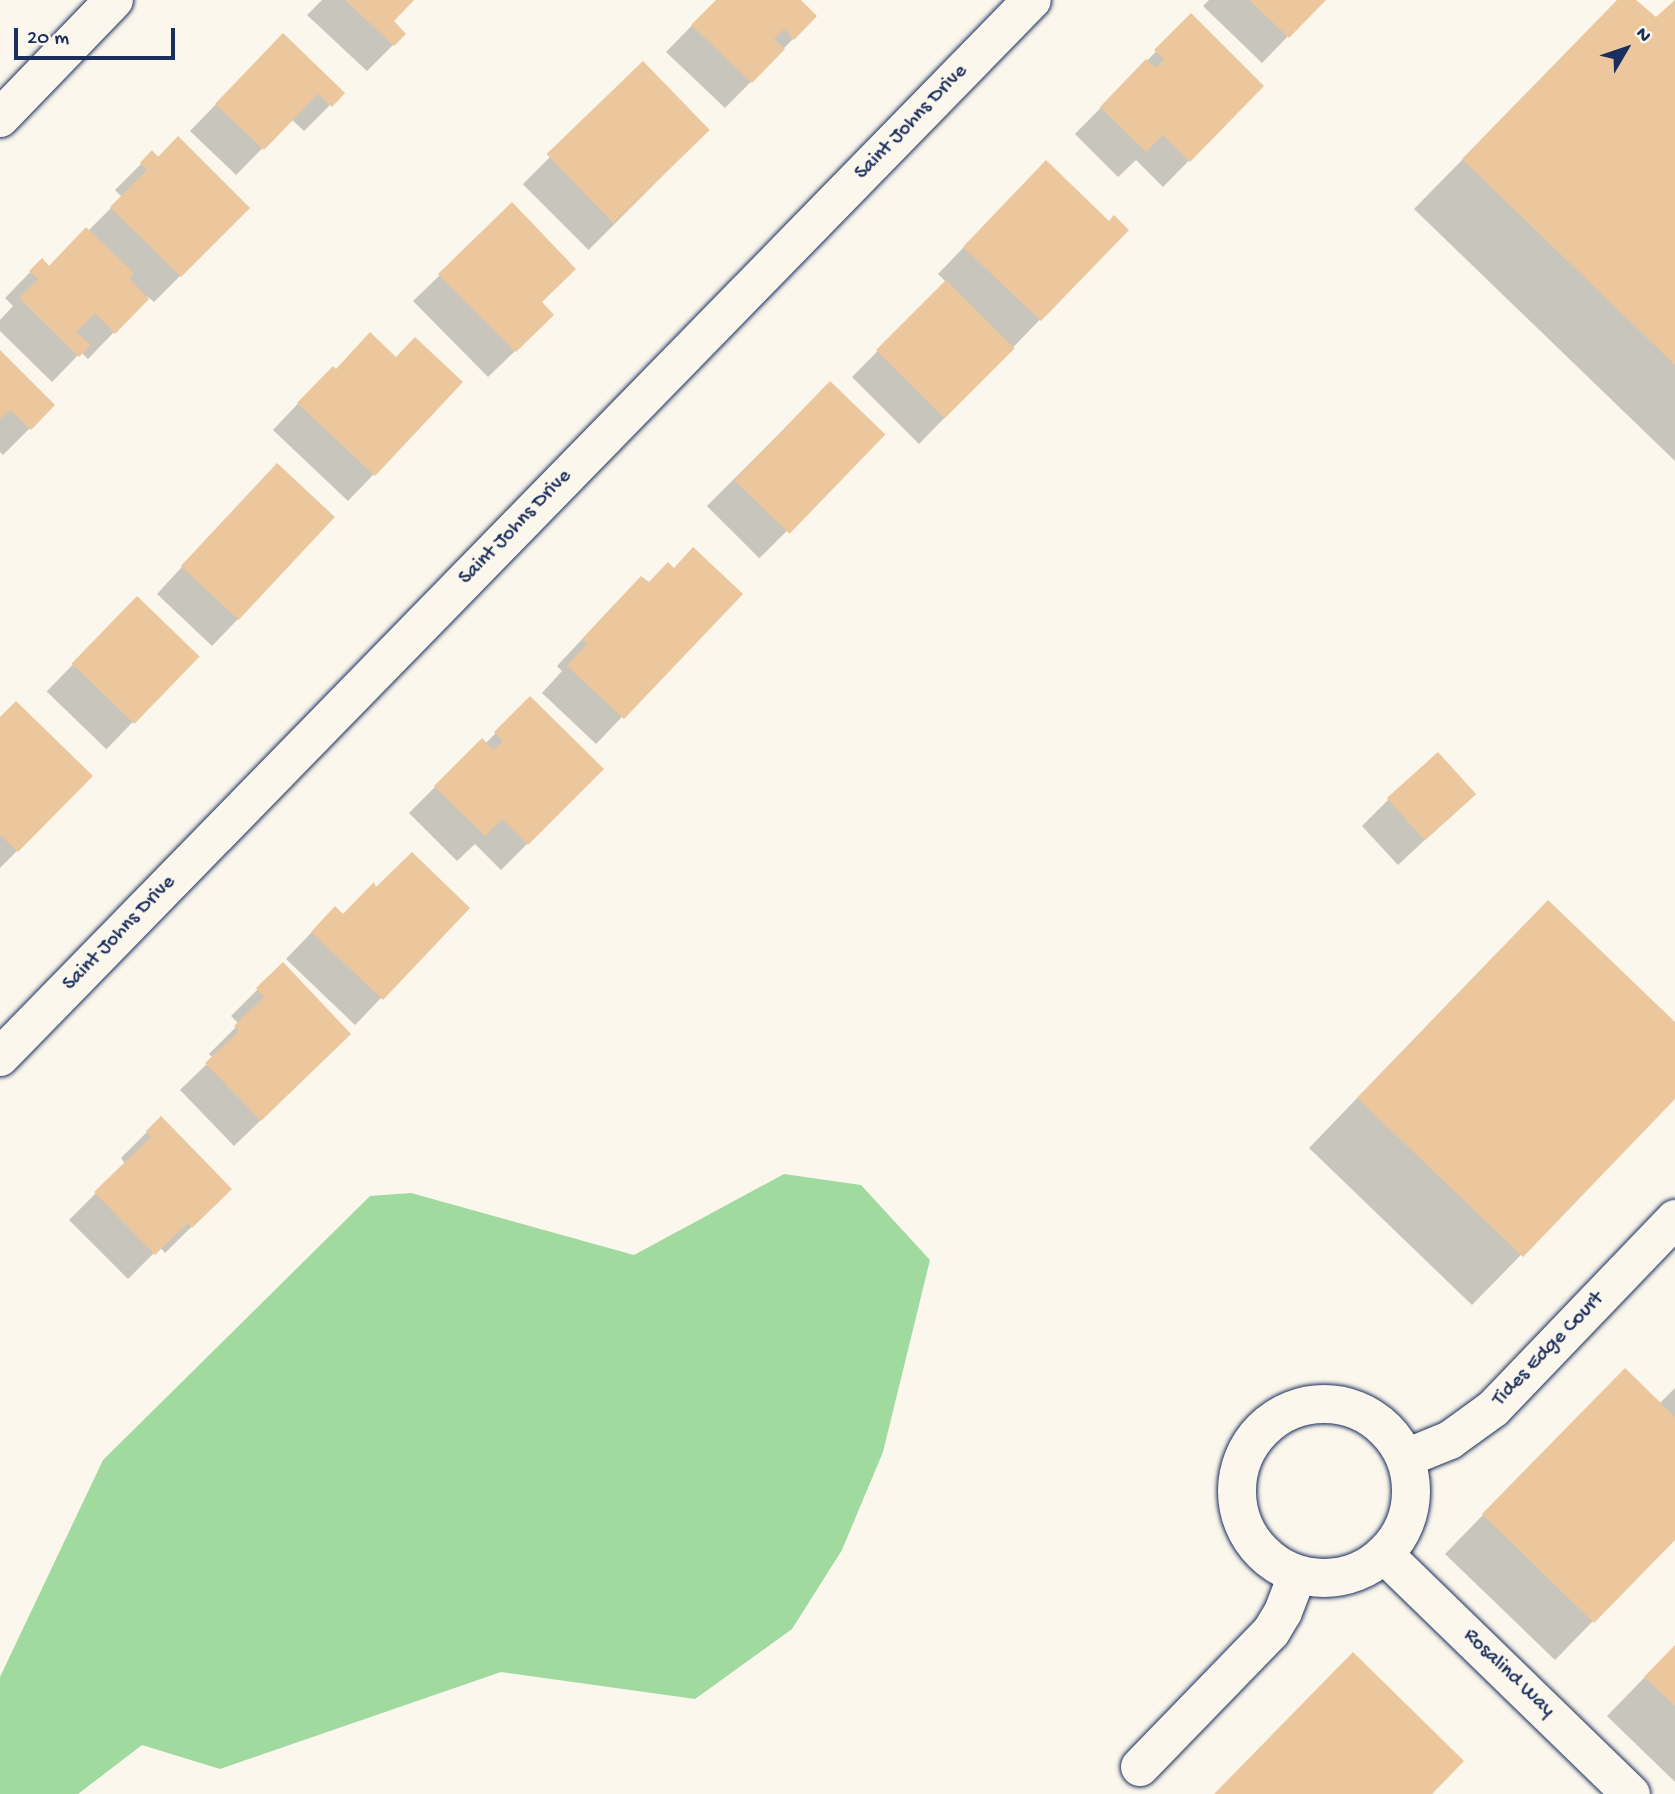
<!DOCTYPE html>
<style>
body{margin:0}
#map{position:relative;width:1675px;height:1794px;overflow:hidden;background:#fbf7ec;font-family:"Gochi Hand",sans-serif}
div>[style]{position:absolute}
.green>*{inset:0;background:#a0da9f}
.shadow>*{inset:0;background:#0003;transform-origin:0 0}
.building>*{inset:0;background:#ecc69c;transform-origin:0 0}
.roads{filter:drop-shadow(0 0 2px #1b2f5e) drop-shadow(0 0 2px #1b2f5e)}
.minor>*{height:38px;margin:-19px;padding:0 19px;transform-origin:19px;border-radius:19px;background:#fbf7ec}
.minor>.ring{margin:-19px;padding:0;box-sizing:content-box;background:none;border:38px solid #fbf7ec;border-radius:50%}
span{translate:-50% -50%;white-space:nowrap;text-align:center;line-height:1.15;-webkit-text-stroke:7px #fbf7ec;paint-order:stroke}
.street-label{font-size:21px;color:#1b2f5e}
.north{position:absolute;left:1591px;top:14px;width:70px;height:70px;-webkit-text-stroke:5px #fbf7ec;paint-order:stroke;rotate:51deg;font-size:19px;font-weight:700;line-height:28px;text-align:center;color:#1b2f5e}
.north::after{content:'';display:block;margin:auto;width:24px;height:32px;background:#1b2f5e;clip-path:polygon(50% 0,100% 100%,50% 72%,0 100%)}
.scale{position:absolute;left:14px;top:28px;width:161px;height:32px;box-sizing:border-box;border:4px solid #1b2f5e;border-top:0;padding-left:9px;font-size:21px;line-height:24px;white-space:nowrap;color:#1b2f5e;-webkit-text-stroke:5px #fbf7ec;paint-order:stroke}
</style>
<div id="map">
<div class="green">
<i style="clip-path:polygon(784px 1174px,861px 1185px,930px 1260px,883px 1452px,842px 1550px,792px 1629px,695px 1699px,501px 1672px,220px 1769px,142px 1745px,78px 1794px,0 1794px,0 1677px,103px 1460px,370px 1196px,411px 1193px,634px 1255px)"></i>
</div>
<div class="shadow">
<i style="clip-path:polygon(322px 0,411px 0,391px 21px,404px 34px,367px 71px,307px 15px)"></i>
<i style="clip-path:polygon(717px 0,799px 0,793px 39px,725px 108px,666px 52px)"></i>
<i style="clip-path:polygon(1209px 0,1323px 0,1262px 63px,1203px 6px)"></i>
<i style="clip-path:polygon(1619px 0,1633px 0,1655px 19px,1675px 0,1675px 461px,1414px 209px)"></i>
<i style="clip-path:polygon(1191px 16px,1262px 86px,1163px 187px,1136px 160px,1118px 177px,1075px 134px)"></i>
<i style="clip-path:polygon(257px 62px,342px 93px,304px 131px,291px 119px,236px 175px,190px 131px)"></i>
<i style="left:643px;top:64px;width:93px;height:170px;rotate:45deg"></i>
<i style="clip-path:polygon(152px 153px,248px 208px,154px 302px,148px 297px,88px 359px,81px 352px,52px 382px,0 331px,0 320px,13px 306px,5px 298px,42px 260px,49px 268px,88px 231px,122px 197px,115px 190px)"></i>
<i style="clip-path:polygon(1020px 189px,1127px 230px,919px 444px,852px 377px,946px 282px,938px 274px)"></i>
<i style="clip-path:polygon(440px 275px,539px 302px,552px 315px,488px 377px,413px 301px)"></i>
<i style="clip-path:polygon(0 353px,53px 405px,3px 455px,0 452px)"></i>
<i style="left:830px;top:383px;width:74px;height:174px;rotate:45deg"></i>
<i style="clip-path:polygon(307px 394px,374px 474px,348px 501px,273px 430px)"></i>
<i style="clip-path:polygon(251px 492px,238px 619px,212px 646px,157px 594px)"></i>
<i style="clip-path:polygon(673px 569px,740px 594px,596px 744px,542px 693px,562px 671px,557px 666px,615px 604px)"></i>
<i style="left:137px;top:598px;width:83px;height:130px;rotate:44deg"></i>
<i style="clip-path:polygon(530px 698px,602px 769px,501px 870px,475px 844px,457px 861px,409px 813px,482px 740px,486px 743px)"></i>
<i style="clip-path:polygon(0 719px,91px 776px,0 868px)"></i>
<i style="clip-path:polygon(1474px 794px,1398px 865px,1362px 826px,1388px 800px)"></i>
<i style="clip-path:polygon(376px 890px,468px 908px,355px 1025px,286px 959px,335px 908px,342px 916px)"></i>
<i style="clip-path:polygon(1499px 951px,1675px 1025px,1675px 1097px,1472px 1305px,1309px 1148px)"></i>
<i style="clip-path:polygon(283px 964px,323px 1060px,234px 1146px,180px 1090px,213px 1058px,209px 1054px,239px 1024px,231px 1016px)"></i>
<i style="clip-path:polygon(161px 1118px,230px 1189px,165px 1253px,160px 1247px,128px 1279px,69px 1220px,125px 1164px,121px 1158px)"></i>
<i style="clip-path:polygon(1675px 1388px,1675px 1537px,1555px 1660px,1445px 1554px,1586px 1409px,1659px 1404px)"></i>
<i style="clip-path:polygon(1675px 1646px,1675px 1782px,1607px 1716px)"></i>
</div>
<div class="building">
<i style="clip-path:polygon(345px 0,414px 0,394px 21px,406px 34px,394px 46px)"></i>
<i style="clip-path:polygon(716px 0,801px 0,817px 16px,794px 40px,784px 29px,774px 39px,785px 49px,752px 83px,691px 25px)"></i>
<i style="clip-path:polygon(1249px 0,1326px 0,1289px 38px)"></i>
<i style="clip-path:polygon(1617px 0,1636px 0,1656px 17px,1675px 0,1675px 365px,1462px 159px)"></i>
<i style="clip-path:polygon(1191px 13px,1264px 86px,1190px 162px,1163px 135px,1146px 152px,1100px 107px,1146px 59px,1156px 68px,1164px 59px,1154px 50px)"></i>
<i style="clip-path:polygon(283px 33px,345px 93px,332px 107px,318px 94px,264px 150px,215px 104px)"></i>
<i style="left:643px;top:61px;width:96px;height:134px;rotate:46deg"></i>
<i style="clip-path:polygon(178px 136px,250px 208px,181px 277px,110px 207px,147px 170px,140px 163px,152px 150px,158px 157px)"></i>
<i style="clip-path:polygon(1046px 160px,1109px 221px,1114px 215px,1129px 230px,1041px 321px,963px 247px)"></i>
<i style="clip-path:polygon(512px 202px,576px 269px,542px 302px,554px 315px,516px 352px,438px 274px)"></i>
<i style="clip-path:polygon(86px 227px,134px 273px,129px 278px,149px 299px,115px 334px,95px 313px,76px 332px,91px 345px,79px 357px,19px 298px,38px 279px,29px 271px,42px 258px,49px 266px)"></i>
<i style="left:946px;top:280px;width:97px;height:99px;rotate:45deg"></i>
<i style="clip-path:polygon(370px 332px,396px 357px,415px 337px,463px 382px,375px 476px,297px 403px,333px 366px,336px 369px)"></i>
<i style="clip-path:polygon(0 350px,55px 405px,31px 430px,10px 410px,0 419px)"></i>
<i style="left:830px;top:381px;width:77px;height:138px;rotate:44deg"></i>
<i style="left:277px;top:463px;width:79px;height:141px;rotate:43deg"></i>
<i style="clip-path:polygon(693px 547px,743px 594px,624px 719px,567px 666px,587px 644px,582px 639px,641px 576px,649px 582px,668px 562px,674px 568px)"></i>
<i style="left:137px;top:596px;width:87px;height:94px;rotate:44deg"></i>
<i style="clip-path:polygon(530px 696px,604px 769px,528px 845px,502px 819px,485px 836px,434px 786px,482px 738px,494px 750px,503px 741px,494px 732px)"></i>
<i style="clip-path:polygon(16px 701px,93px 776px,18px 852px,0 835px,0 717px)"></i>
<i style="left:1438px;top:752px;width:57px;height:69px;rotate:48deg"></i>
<i style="clip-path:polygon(412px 852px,470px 908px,383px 1000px,311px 932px,335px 906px,343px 914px,374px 882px,376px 887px)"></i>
<i style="clip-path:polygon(1548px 900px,1675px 1022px,1675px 1099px,1523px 1257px,1357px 1098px)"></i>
<i style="clip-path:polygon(283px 962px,351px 1034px,261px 1121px,205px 1063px,239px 1031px,234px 1026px,264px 997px,256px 988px)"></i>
<i style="clip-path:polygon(161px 1116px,232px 1189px,192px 1228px,188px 1223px,155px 1255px,94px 1192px,151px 1137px,146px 1131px)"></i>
<i style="clip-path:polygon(1625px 1368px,1675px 1417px,1675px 1540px,1594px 1623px,1482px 1514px)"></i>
<i style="clip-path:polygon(1675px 1645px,1675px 1706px,1644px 1677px)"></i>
<i style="clip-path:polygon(1353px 1652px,1464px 1761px,1432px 1794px,1214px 1794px)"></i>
</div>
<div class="roads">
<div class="minor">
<i style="left:0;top:118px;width:164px;rotate:-46deg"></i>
<i style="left:0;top:1057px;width:1477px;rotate:-45.69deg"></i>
<i class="ring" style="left:1237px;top:1404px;width:136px;height:136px"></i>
<i style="left:1406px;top:1458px;width:48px;rotate:-22.2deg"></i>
<i style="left:1450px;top:1440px;width:54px;rotate:-36deg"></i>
<i style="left:1494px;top:1408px;width:262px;rotate:-46.2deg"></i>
<i style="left:1385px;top:1555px;width:343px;rotate:44.2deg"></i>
<i style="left:1140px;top:1767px;width:188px;rotate:-45.9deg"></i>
<i style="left:1271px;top:1632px;width:23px;rotate:-59deg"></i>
<i style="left:1283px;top:1612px;width:40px;rotate:-69deg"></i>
</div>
</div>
<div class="street-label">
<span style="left:912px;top:123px;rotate:-46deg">Saint Johns Drive</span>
<span style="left:516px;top:528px;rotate:-46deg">Saint Johns Drive</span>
<span style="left:120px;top:934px;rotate:-46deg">Saint Johns Drive</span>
<span style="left:1549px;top:1350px;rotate:-46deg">Tides Edge Court</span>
<span style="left:1508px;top:1674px;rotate:44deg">Rosalind Way</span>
</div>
<div class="north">N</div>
<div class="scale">20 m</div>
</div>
